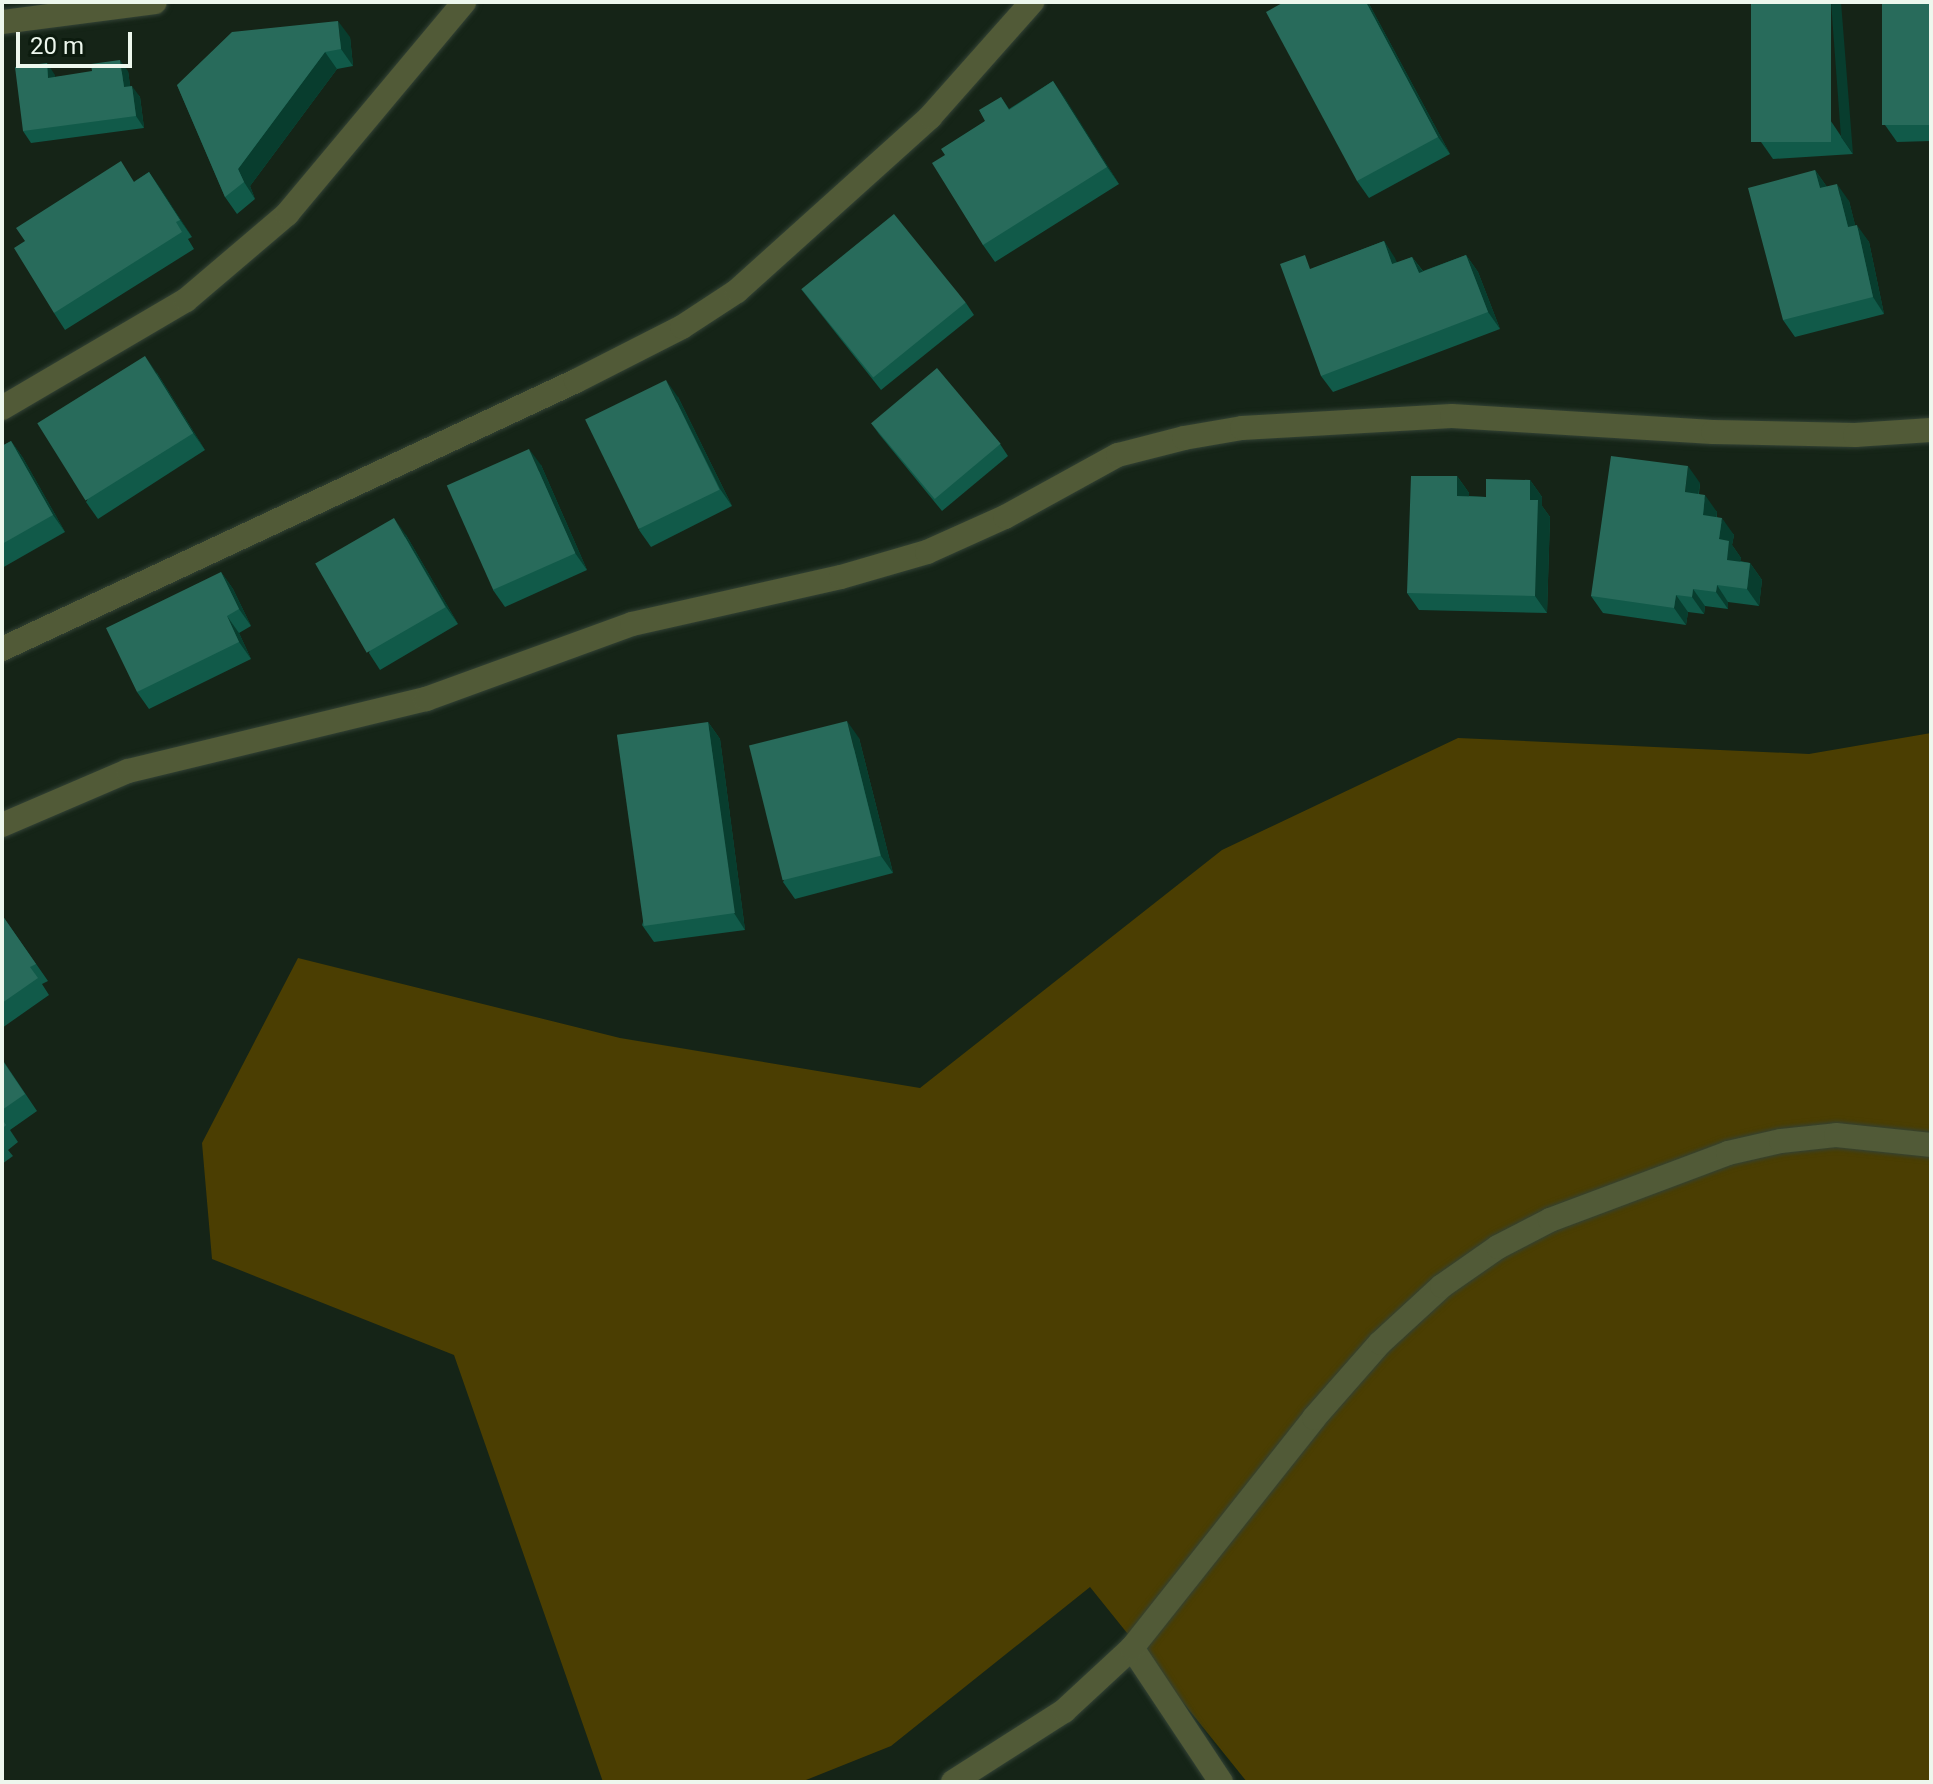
<!DOCTYPE html>
<style>
body{margin:0}
#map{position:relative;width:1933px;height:1784px;overflow:hidden;background:#152417;font-family:Roboto,sans-serif}
div>[style]{position:absolute}
.green>*{inset:0;background:#4b3e02}
.roads{filter:drop-shadow(0 0 2px #334235) drop-shadow(0 0 2px #334235)}
.minor>*{height:24px;margin:-12px;padding:0 12px;transform-origin:12px;border-radius:12px;background:#515a37}
.tertiary>*{height:24px;margin:-12px;padding:0 12px;transform-origin:12px;border-radius:12px;background:#515a37}
.wall>*{inset:0;background:#115a49}
.shaded-wall>*{inset:0;background:#083d2e}
.building>*{inset:0;background:#286b5b;transform-origin:0 0}
span{translate:-50% -50%;white-space:nowrap;text-align:center;line-height:1.15;-webkit-text-stroke:7px #0c1b0e;paint-order:stroke}
.frame{position:absolute;inset:0;border:4px solid #edf7ed;pointer-events:none}
.scale{position:absolute;left:16px;top:32px;width:116px;height:36px;box-sizing:border-box;border:4px solid #edf7ed;border-top:0;padding-left:10px;font-size:24px;line-height:28px;white-space:nowrap;color:#edf7ed;-webkit-text-stroke:6px #0c1b0e;paint-order:stroke}
</style>
<div id="map">
<div class="green">
<i style="clip-path:polygon(1931px 733px,1931px 1782px,1247px 1782px,1090px 1587px,891px 1746px,801px 1782px,603px 1782px,454px 1355px,212px 1259px,202px 1143px,298px 958px,620px 1038px,920px 1088px,1222px 850px,1458px 738px,1809px 754px)"></i>
</div>
<div class="roads">
<div class="minor">
<i style="left:2px;top:22px;width:154px;rotate:-7.4deg"></i>
<i style="left:2px;top:408px;width:213px;rotate:-30.4deg"></i>
<i style="left:186px;top:300px;width:133px;rotate:-40.4deg"></i>
<i style="left:287px;top:214px;width:276px;rotate:-50.1deg"></i>
<i style="left:2px;top:649px;width:633px;rotate:-25.03deg"></i>
<i style="left:576px;top:381px;width:119px;rotate:-27deg"></i>
<i style="left:682px;top:327px;width:66px;rotate:-33.2deg"></i>
<i style="left:737px;top:291px;width:260px;rotate:-42deg"></i>
<i style="left:930px;top:117px;width:154px;rotate:-48.4deg"></i>
<i style="left:2px;top:825px;width:137px;rotate:-23.2deg"></i>
<i style="left:128px;top:771px;width:307px;rotate:-13.6deg"></i>
<i style="left:426px;top:699px;width:219px;rotate:-20deg"></i>
<i style="left:632px;top:624px;width:214px;rotate:-12.7deg"></i>
<i style="left:841px;top:577px;width:90px;rotate:-16.2deg"></i>
<i style="left:927px;top:552px;width:85px;rotate:-24.2deg"></i>
<i style="left:1005px;top:517px;width:129px;rotate:-28.8deg"></i>
<i style="left:1118px;top:455px;width:68px;rotate:-14.4deg"></i>
<i style="left:1184px;top:438px;width:59px;rotate:-9.8deg"></i>
<i style="left:1242px;top:428px;width:210px;rotate:-3.3deg"></i>
<i style="left:1452px;top:416px;width:261px;rotate:3.5deg"></i>
<i style="left:1713px;top:432px;width:142px;rotate:1.2deg"></i>
<i style="left:1855px;top:435px;width:76px;rotate:-3.8deg"></i>
<i style="left:1132px;top:1648px;width:161px;rotate:56.4deg"></i>
</div>
<div class="tertiary">
<i style="left:953px;top:1782px;width:132px;rotate:-32.6deg"></i>
<i style="left:1064px;top:1711px;width:93px;rotate:-42.8deg"></i>
<i style="left:1132px;top:1648px;width:293px;rotate:-51.6deg"></i>
<i style="left:1314px;top:1418px;width:100px;rotate:-48.7deg"></i>
<i style="left:1380px;top:1343px;width:84px;rotate:-42.6deg"></i>
<i style="left:1442px;top:1286px;width:68px;rotate:-34.9deg"></i>
<i style="left:1498px;top:1247px;width:59px;rotate:-27.4deg"></i>
<i style="left:1550px;top:1220px;width:190px;rotate:-20.6deg"></i>
<i style="left:1728px;top:1153px;width:54px;rotate:-12.8deg"></i>
<i style="left:1781px;top:1141px;width:55px;rotate:-6.2deg"></i>
<i style="left:1836px;top:1135px;width:96px;rotate:6deg"></i>
</div>
</div>
<div class="wall">
<i style="clip-path:polygon(1368px 2px,1450px 154px,1369px 198px,1357px 181px)"></i>
<i style="clip-path:polygon(1751px 2px,1853px 154px,1773px 159px,1761px 142px)"></i>
<i style="clip-path:polygon(1931px 2px,1931px 141px,1897px 142px,1885px 125px)"></i>
<i style="clip-path:polygon(350px 37px,353px 66px,337px 69px,250px 186px,255px 199px,237px 214px,225px 197px,177px 85px)"></i>
<i style="clip-path:polygon(47px 63px,55px 77px,128px 71px,130px 86px,140px 97px,144px 128px,31px 143px,23px 131px)"></i>
<i style="clip-path:polygon(1053px 81px,1119px 184px,995px 262px,983px 245px,945px 155px,985px 121px,1001px 97px,1009px 109px)"></i>
<i style="clip-path:polygon(1815px 170px,1827px 187px,1849px 201px,1855px 225px,1869px 242px,1884px 314px,1795px 337px,1783px 320px)"></i>
<i style="clip-path:polygon(149px 172px,192px 237px,188px 239px,194px 249px,65px 330px,54px 313px,135px 181px)"></i>
<i style="clip-path:polygon(1384px 241px,1397px 263px,1412px 257px,1423px 271px,1466px 255px,1478px 272px,1500px 329px,1333px 392px,1321px 376px,1314px 268px)"></i>
<i style="clip-path:polygon(801px 289px,966px 303px,974px 315px,881px 390px)"></i>
<i style="clip-path:polygon(157px 373px,205px 450px,98px 519px,86px 502px)"></i>
<i style="clip-path:polygon(678px 397px,732px 506px,651px 547px,639px 530px)"></i>
<i style="clip-path:polygon(871px 423px,1000px 444px,1008px 456px,942px 511px,879px 434px)"></i>
<i style="clip-path:polygon(11px 441px,23px 458px,65px 532px,2px 568px,2px 446px)"></i>
<i style="clip-path:polygon(541px 465px,587px 570px,505px 607px,493px 590px)"></i>
<i style="clip-path:polygon(1457px 476px,1469px 493px,1469px 496px,1486px 497px,1530px 480px,1542px 497px,1542px 506px,1550px 517px,1547px 613px,1419px 610px,1407px 593px)"></i>
<i style="clip-path:polygon(1700px 483px,1699px 494px,1717px 512px,1717px 517px,1734px 535px,1732px 545px,1741px 558px,1740px 561px,1750px 563px,1762px 580px,1759px 606px,1728px 602px,1728px 609px,1705px 606px,1704px 614px,1688px 612px,1686px 625px,1603px 613px,1591px 596px)"></i>
<i style="clip-path:polygon(406px 535px,458px 624px,380px 670px,369px 653px)"></i>
<i style="clip-path:polygon(221px 572px,233px 589px,251px 626px,239px 633px,251px 659px,149px 709px,137px 692px)"></i>
<i style="clip-path:polygon(708px 722px,720px 739px,745px 930px,654px 942px,642px 925px)"></i>
<i style="clip-path:polygon(859px 738px,893px 873px,795px 899px,783px 882px)"></i>
<i style="clip-path:polygon(2px 915px,48px 981px,42px 984px,49px 995px,2px 1028px)"></i>
<i style="clip-path:polygon(2px 1059px,37px 1111px,10px 1130px,18px 1142px,8px 1150px,13px 1156px,2px 1164px)"></i>
</div>
<div class="shaded-wall">
<i style="clip-path:polygon(1366px 2px,1368px 2px,1450px 154px,1438px 137px)"></i>
<i style="clip-path:polygon(1831px 2px,1841px 2px,1853px 154px,1841px 137px)"></i>
<i style="clip-path:polygon(338px 21px,350px 37px,353px 66px,341px 49px)"></i>
<i style="clip-path:polygon(325px 52px,337px 69px,250px 186px,255px 199px,244px 182px,238px 169px)"></i>
<i style="clip-path:polygon(120px 60px,128px 71px,132px 98px,124px 87px)"></i>
<i style="clip-path:polygon(47px 63px,55px 75px,56px 89px,48px 78px)"></i>
<i style="clip-path:polygon(1053px 81px,1065px 98px,1119px 184px,1107px 167px)"></i>
<i style="clip-path:polygon(132px 86px,140px 97px,144px 128px,136px 116px)"></i>
<i style="clip-path:polygon(1815px 170px,1827px 187px,1820px 188px)"></i>
<i style="clip-path:polygon(149px 172px,161px 189px,192px 237px,180px 220px)"></i>
<i style="clip-path:polygon(1837px 184px,1849px 201px,1860px 244px,1848px 227px)"></i>
<i style="clip-path:polygon(1857px 225px,1869px 242px,1884px 314px,1873px 297px)"></i>
<i style="clip-path:polygon(1384px 241px,1395px 258px,1404px 281px,1392px 264px)"></i>
<i style="clip-path:polygon(1466px 255px,1478px 272px,1500px 329px,1488px 312px)"></i>
<i style="clip-path:polygon(1412px 257px,1424px 273px,1419px 273px)"></i>
<i style="clip-path:polygon(145px 356px,157px 373px,205px 450px,193px 433px)"></i>
<i style="clip-path:polygon(666px 380px,678px 397px,732px 506px,720px 489px)"></i>
<i style="clip-path:polygon(11px 441px,23px 458px,65px 532px,53px 515px)"></i>
<i style="clip-path:polygon(529px 449px,541px 465px,587px 570px,575px 553px)"></i>
<i style="clip-path:polygon(1688px 466px,1700px 483px,1696px 509px,1685px 492px)"></i>
<i style="clip-path:polygon(1457px 476px,1469px 493px,1469px 513px,1457px 496px)"></i>
<i style="clip-path:polygon(1530px 480px,1542px 497px,1542px 506px,1550px 517px,1547px 613px,1535px 596px,1530px 500px)"></i>
<i style="clip-path:polygon(1705px 495px,1717px 512px,1715px 532px,1703px 515px)"></i>
<i style="clip-path:polygon(394px 518px,406px 535px,458px 624px,446px 607px)"></i>
<i style="clip-path:polygon(1722px 518px,1734px 535px,1732px 545px,1741px 558px,1738px 577px,1727px 560px,1719px 539px)"></i>
<i style="clip-path:polygon(1750px 563px,1762px 580px,1759px 606px,1747px 589px)"></i>
<i style="clip-path:polygon(221px 572px,233px 589px,251px 626px,239px 609px)"></i>
<i style="clip-path:polygon(1717px 585px,1728px 602px,1728px 609px,1716px 592px)"></i>
<i style="clip-path:polygon(1693px 589px,1705px 606px,1704px 614px,1692px 597px)"></i>
<i style="clip-path:polygon(1676px 595px,1688px 612px,1686px 625px,1674px 608px)"></i>
<i style="clip-path:polygon(227px 616px,239px 633px,251px 659px,239px 642px)"></i>
<i style="clip-path:polygon(847px 721px,859px 738px,893px 873px,881px 856px)"></i>
<i style="clip-path:polygon(708px 722px,720px 739px,745px 930px,734px 913px)"></i>
</div>
<div class="building">
<i style="clip-path:polygon(1284px 2px,1366px 2px,1438px 137px,1357px 181px,1266px 12px)"></i>
<i style="left:1751px;top:2px;width:80px;height:140px"></i>
<i style="left:1882px;top:2px;width:49px;height:123px"></i>
<i style="clip-path:polygon(338px 21px,341px 49px,325px 52px,238px 169px,244px 182px,225px 197px,177px 85px,232px 32px)"></i>
<i style="clip-path:polygon(120px 60px,124px 87px,132px 86px,136px 116px,23px 131px,15px 67px,47px 63px,48px 78px,92px 71px,91px 64px)"></i>
<i style="clip-path:polygon(1053px 81px,1107px 167px,983px 245px,932px 163px,945px 155px,941px 149px,985px 121px,979px 110px,1001px 97px,1009px 110px)"></i>
<i style="clip-path:polygon(121px 161px,134px 182px,149px 172px,180px 220px,176px 222px,182px 232px,54px 313px,14px 248px,25px 241px,16px 228px)"></i>
<i style="clip-path:polygon(1815px 170px,1820px 188px,1837px 184px,1848px 227px,1857px 225px,1873px 297px,1783px 320px,1748px 188px)"></i>
<i style="left:894px;top:214px;width:114px;height:119px;rotate:51deg"></i>
<i style="clip-path:polygon(1384px 241px,1392px 264px,1412px 257px,1419px 273px,1466px 255px,1488px 312px,1321px 376px,1280px 264px,1305px 255px,1310px 269px)"></i>
<i style="left:145px;top:356px;width:91px;height:127px;rotate:58deg"></i>
<i style="left:937px;top:368px;width:99px;height:86px;rotate:50deg"></i>
<i style="left:666px;top:380px;width:122px;height:90px;rotate:64deg"></i>
<i style="clip-path:polygon(11px 441px,53px 515px,2px 544px,2px 446px)"></i>
<i style="left:529px;top:449px;width:114px;height:90px;rotate:66deg"></i>
<i style="clip-path:polygon(1611px 456px,1688px 466px,1685px 492px,1705px 495px,1703px 515px,1722px 518px,1719px 539px,1729px 541px,1727px 560px,1750px 563px,1747px 589px,1717px 585px,1716px 592px,1693px 589px,1692px 597px,1676px 595px,1674px 608px,1591px 596px)"></i>
<i style="clip-path:polygon(1411px 476px,1457px 476px,1457px 496px,1486px 497px,1486px 479px,1530px 480px,1530px 500px,1538px 500px,1535px 596px,1407px 593px)"></i>
<i style="left:394px;top:518px;width:103px;height:91px;rotate:60deg"></i>
<i style="clip-path:polygon(221px 572px,239px 609px,227px 616px,239px 642px,137px 692px,106px 628px)"></i>
<i style="left:847px;top:721px;width:139px;height:101px;rotate:76deg"></i>
<i style="left:708px;top:722px;width:193px;height:92px;rotate:82deg"></i>
<i style="clip-path:polygon(2px 915px,36px 964px,30px 967px,38px 978px,2px 1003px)"></i>
<i style="clip-path:polygon(2px 1060px,25px 1094px,2px 1110px)"></i>
<i style="clip-path:polygon(2px 1119px,6px 1125px,2px 1129px)"></i>
</div>
<div class="frame"></div>
<div class="scale">20 m</div>
</div>
